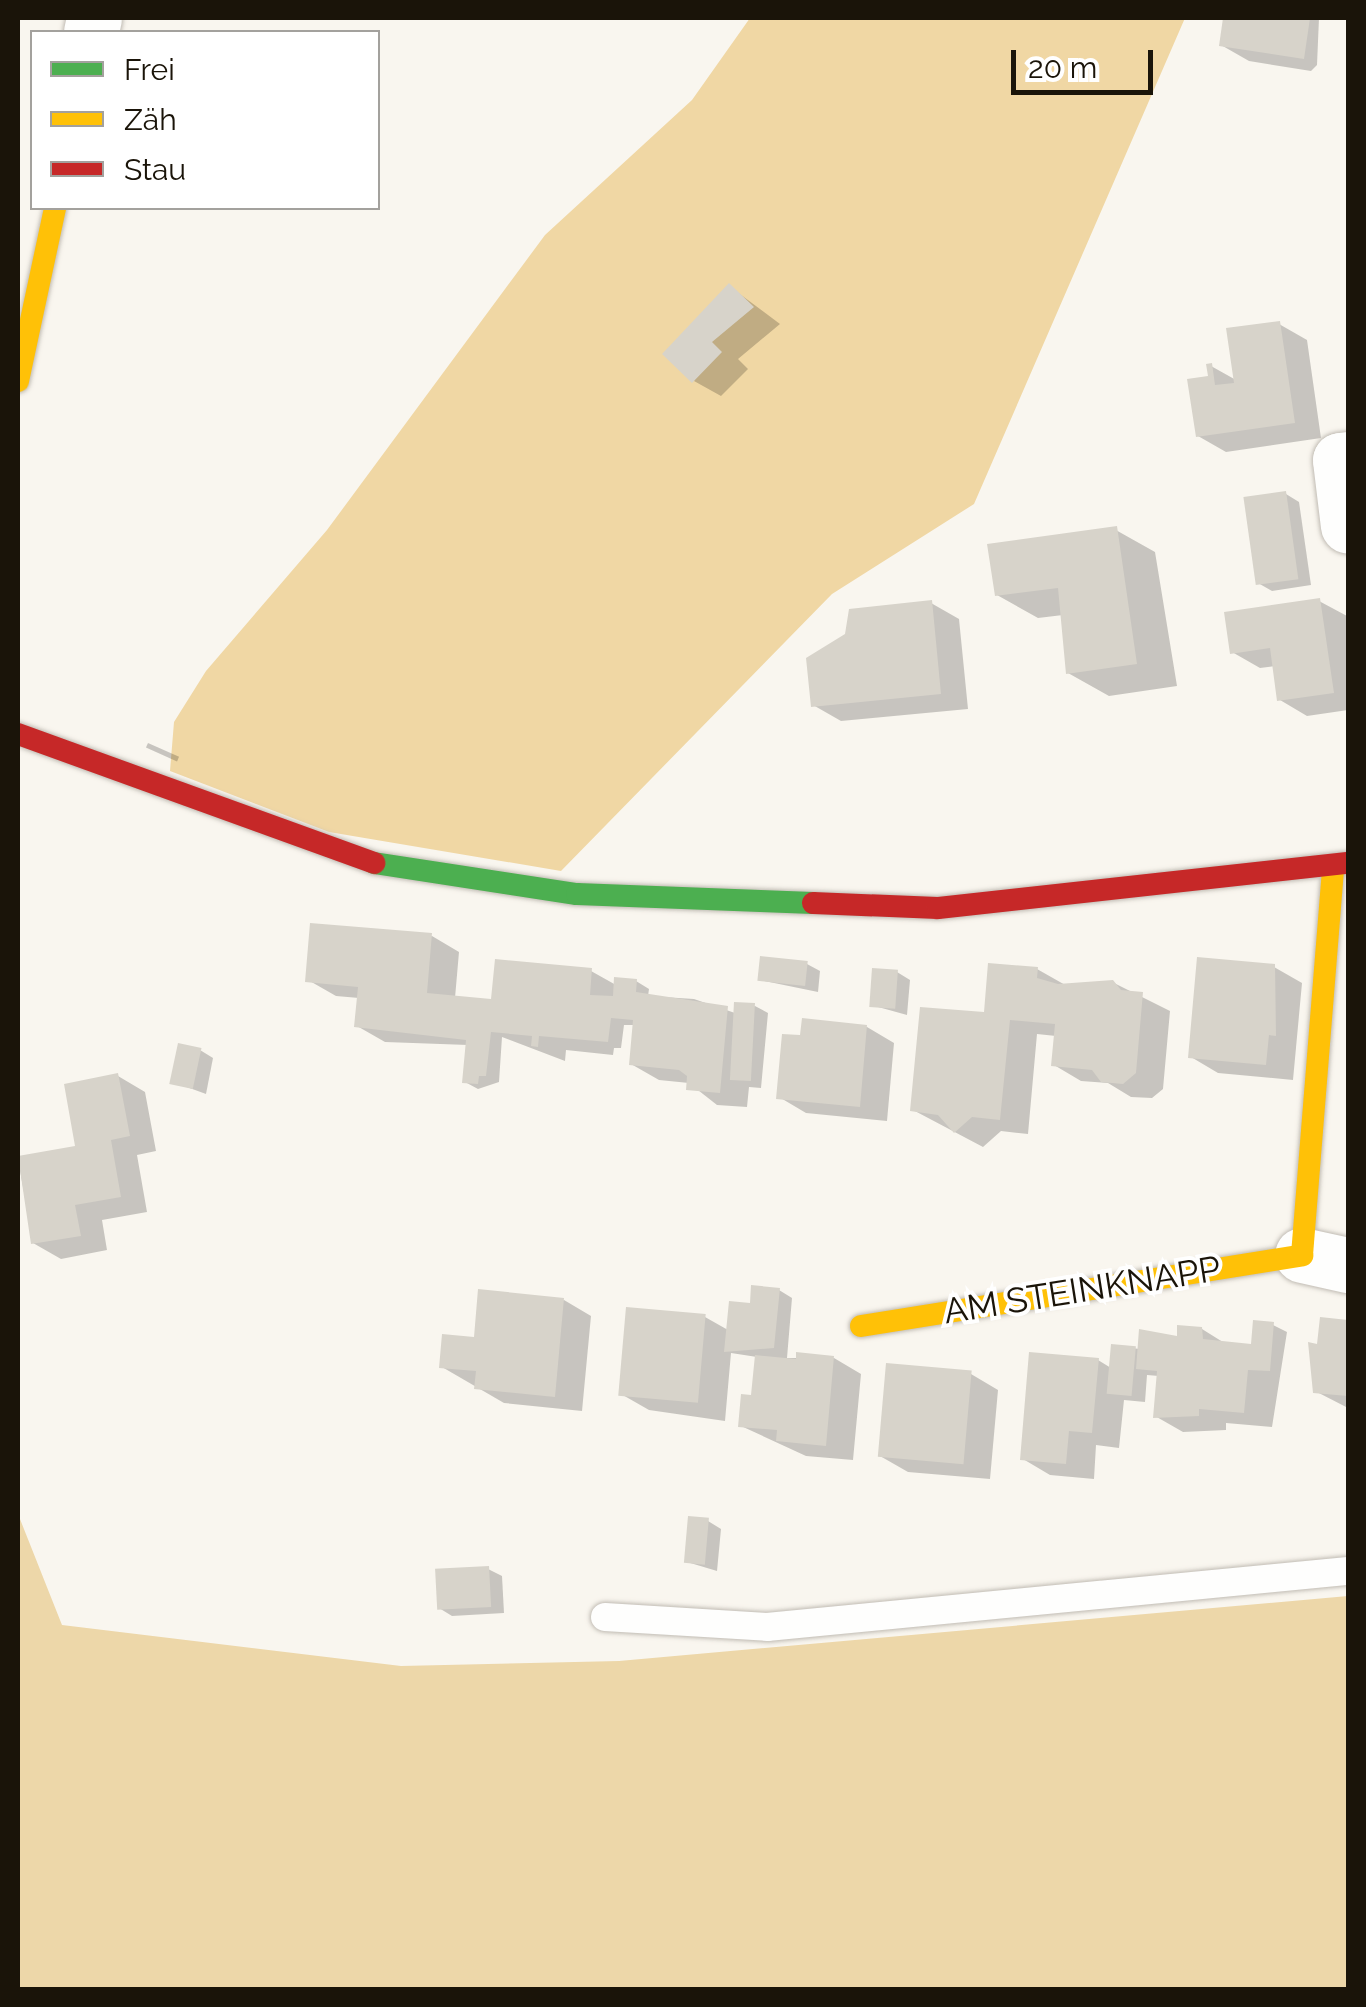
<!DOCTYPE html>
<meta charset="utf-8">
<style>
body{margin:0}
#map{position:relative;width:1366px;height:2007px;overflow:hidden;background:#f9f6ef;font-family:Raleway,sans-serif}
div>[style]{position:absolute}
.green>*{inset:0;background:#edd7a9}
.forest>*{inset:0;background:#f0d7a4}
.shadow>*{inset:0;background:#0003;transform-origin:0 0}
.building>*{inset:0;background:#d7d3ca;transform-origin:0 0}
.roads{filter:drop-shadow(0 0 2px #c1bcb4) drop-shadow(0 0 2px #c1bcb4)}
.lane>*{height:28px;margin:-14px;padding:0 14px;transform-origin:14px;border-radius:14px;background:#fefefd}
.street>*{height:55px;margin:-27.5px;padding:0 27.5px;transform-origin:27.5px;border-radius:27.5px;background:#fefefd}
.fast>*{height:22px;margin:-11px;padding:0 11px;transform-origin:11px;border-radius:11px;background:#4caf50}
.slow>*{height:22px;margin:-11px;padding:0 11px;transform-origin:11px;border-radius:11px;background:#ffc107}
.jam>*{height:22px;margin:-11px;padding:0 11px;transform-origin:11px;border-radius:11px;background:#c62828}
span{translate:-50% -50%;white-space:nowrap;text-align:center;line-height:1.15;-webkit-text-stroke:8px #fff;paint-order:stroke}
.street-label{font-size:35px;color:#1a1409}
.frame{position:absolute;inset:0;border:20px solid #1a1409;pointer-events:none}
.legend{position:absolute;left:30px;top:30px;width:350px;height:180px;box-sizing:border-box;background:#fff;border:2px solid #a3a19d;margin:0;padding:12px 18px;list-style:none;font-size:30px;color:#1a1409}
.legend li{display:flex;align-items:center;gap:20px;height:50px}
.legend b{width:50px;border:2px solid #a3a19d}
.scale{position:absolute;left:1011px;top:50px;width:142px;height:45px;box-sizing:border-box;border:5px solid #1a1409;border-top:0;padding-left:12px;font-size:30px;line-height:35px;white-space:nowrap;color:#1a1409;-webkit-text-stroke:8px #fff;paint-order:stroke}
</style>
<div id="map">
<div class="green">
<i style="clip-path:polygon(18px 1514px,62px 1625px,401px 1666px,619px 1661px,1348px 1596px,1348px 1989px,18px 1989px)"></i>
</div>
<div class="forest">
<i style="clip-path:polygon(750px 18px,1185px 18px,974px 504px,832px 594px,561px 871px,329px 832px,170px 771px,174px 722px,206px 671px,327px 530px,545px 235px,692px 100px)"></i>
</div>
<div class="shadow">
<i style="clip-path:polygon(1225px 18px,1319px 18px,1317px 65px,1311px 71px,1249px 61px,1221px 45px)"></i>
<i style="clip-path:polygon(729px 286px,780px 324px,738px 359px,748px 369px,721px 396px,694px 381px)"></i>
<i style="clip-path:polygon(1279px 324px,1307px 340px,1321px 438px,1226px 452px,1198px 436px,1211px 366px,1236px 380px)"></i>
<i style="clip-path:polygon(1286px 494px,1299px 502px,1311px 585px,1272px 591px,1258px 583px)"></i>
<i style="clip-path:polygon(1114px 529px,1155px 552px,1177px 686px,1109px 696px,1068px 673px,1063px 615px,1038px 618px,997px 595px)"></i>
<i style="clip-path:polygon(1319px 601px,1347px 616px,1348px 710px,1307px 716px,1280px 700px,1275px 666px,1260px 668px,1232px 652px)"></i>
<i style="clip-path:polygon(931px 603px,959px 619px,968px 709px,841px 721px,813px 705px)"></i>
<i style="left:148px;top:743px;width:34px;height:5px;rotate:24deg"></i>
<i style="clip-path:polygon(432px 936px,459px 952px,455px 998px,490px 1001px,591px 971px,616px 985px,636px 981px,649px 989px,648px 996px,694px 999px,735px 1013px,755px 1006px,768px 1013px,761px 1088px,749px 1087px,747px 1107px,717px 1105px,689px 1083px,659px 1080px,631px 1064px,635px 1025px,624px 1025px,621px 1048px,614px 1048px,613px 1055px,566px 1050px,565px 1061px,502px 1037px,499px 1082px,478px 1089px,465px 1082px,468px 1045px,385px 1042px,357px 1026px,359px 998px,336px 996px,308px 980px)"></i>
<i style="clip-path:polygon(807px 964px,820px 971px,818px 992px,760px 980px)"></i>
<i style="clip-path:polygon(1274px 967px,1302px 983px,1293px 1080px,1218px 1073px,1191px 1057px)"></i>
<i style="clip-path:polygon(1037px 969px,1067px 986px,1112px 982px,1170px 1011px,1163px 1089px,1152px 1098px,1131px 1097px,1108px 1083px,1081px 1081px,1054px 1065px,1056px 1036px,1037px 1034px,1028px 1134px,1001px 1131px,983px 1147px,913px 1110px,986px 1015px)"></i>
<i style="clip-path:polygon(897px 972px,910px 980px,907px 1015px,871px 1005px)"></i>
<i style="clip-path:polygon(867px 1027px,894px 1043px,887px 1121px,806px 1113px,779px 1097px,803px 1038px)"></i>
<i style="clip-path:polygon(200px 1050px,213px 1058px,206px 1094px,173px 1082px)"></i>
<i style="clip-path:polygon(118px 1076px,145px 1092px,156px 1151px,137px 1155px,147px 1212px,102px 1220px,107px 1250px,61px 1259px,33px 1243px,18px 1159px,78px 1148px)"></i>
<i style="clip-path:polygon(779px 1290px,792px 1298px,787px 1358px,834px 1358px,861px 1374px,853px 1460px,806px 1456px,741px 1426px,754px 1398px,757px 1357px,731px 1353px,725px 1421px,649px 1410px,621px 1394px,705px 1317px,728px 1330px)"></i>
<i style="clip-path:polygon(564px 1300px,591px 1316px,582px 1411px,504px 1403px,442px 1367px,476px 1340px)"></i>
<i style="clip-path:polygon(1322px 1320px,1348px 1323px,1348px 1408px,1315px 1391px)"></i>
<i style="clip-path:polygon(1273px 1325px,1287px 1332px,1272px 1427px,1226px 1423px,1226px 1430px,1183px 1432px,1155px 1416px,1159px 1376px,1147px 1375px,1145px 1402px,1124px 1400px,1119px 1448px,1096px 1445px,1094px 1479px,1050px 1475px,1023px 1459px,1098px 1360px,1111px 1368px,1113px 1346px,1140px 1349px,1202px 1329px,1226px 1344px,1253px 1346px)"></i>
<i style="clip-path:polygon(971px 1374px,998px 1390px,990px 1479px,908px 1472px,880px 1456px)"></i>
<i style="clip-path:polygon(708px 1521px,721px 1529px,717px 1571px,687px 1562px)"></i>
<i style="clip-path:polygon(488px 1569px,502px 1576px,504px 1613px,452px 1616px,439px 1608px)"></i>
</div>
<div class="building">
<i style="clip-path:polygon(1223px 18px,1310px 18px,1304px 59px,1219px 46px)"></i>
<i style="clip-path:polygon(729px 283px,754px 307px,712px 342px,722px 352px,692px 383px,662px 354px)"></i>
<i style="clip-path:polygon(1280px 321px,1295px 423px,1196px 437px,1187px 379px,1208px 376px,1206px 364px,1212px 363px,1215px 385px,1234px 383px,1226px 328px)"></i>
<i style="left:1286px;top:491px;width:89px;height:43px;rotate:82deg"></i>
<i style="clip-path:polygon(1117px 526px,1137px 664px,1066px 674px,1058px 588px,995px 596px,987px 544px)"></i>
<i style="clip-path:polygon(1320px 598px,1334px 693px,1277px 701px,1270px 648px,1230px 654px,1224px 612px)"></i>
<i style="clip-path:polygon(932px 600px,941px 694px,811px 707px,806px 658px,845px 634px,849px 609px)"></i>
<i style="clip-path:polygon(310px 923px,432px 933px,427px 993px,491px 999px,495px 959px,592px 968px,590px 995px,613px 996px,614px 977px,637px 979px,636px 992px,728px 1006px,720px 1093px,686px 1090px,687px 1076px,679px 1070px,629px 1065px,633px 1020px,611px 1018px,608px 1042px,539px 1036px,538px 1047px,531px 1046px,532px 1036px,491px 1032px,486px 1076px,479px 1076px,478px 1084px,462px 1083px,466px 1040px,354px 1027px,358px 987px,305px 982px)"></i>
<i style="left:760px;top:956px;width:48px;height:25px;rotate:6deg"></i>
<i style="clip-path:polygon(1197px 957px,1275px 964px,1276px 1036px,1269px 1035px,1266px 1065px,1188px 1058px)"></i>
<i style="clip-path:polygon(988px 963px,1038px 967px,1037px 978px,1058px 984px,1113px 980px,1121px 990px,1143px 992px,1136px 1073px,1123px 1084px,1101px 1082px,1092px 1070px,1051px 1066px,1055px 1024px,1010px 1020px,1000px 1120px,972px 1117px,954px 1133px,938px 1115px,910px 1111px,920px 1007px,984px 1012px)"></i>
<i style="left:872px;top:968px;width:26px;height:39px;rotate:4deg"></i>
<i style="left:734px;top:1002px;width:21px;height:78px;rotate:3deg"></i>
<i style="clip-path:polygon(802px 1018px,867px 1025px,860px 1107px,776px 1099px,782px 1034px,800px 1035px)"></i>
<i style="left:178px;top:1043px;width:24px;height:42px;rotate:12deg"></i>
<i style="clip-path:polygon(118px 1073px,130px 1136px,111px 1140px,121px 1197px,75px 1205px,81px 1236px,31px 1244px,18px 1156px,75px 1146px,64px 1084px)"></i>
<i style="clip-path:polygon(751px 1285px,780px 1288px,774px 1348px,724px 1352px,729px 1301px,750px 1303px)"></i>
<i style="clip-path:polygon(478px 1289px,564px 1298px,555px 1397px,474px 1389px,476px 1371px,439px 1368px,442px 1334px,474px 1337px)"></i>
<i style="left:626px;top:1307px;width:80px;height:89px;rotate:5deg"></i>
<i style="clip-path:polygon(1320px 1317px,1348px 1320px,1348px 1396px,1313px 1393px,1308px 1342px,1317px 1344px)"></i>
<i style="clip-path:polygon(1253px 1320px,1274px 1322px,1270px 1371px,1248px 1370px,1244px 1413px,1199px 1409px,1199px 1416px,1153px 1418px,1157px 1371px,1136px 1369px,1139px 1329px,1177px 1336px,1177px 1325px,1202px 1327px,1203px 1339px,1251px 1344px)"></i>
<i style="left:1111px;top:1344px;width:25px;height:50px;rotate:5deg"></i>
<i style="clip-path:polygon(796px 1352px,834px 1356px,826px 1446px,776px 1441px,777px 1430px,738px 1427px,741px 1394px,751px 1395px,755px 1355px,796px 1359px)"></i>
<i style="clip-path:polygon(1029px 1352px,1099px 1358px,1092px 1433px,1069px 1431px,1066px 1464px,1020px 1460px)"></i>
<i style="left:886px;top:1363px;width:86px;height:94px;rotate:5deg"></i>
<i style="left:688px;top:1516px;width:21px;height:47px;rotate:5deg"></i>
<i style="left:489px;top:1566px;width:41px;height:54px;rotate:87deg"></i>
</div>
<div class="roads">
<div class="lane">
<i style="left:605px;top:1617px;width:162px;rotate:3.5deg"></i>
<i style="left:767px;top:1627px;width:584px;rotate:-5.51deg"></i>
</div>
<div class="street">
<i style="left:91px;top:32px;width:14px;rotate:-78deg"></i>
<i style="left:1348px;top:459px;width:8px;rotate:173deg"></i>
<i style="left:1340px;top:460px;width:66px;rotate:83.1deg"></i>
<i style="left:1302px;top:1255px;width:47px;rotate:12.3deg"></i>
</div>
<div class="fast">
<i style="left:374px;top:863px;width:205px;rotate:8.7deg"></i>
<i style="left:577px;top:894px;width:236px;rotate:2.2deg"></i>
</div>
<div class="slow">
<i style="left:18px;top:381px;width:177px;rotate:-77.9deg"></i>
<i style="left:861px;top:1326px;width:447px;rotate:-9.1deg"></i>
<i style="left:1302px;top:1255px;width:390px;rotate:-85.4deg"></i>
</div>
<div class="jam">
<i style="left:18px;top:734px;width:379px;rotate:19.9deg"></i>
<i style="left:813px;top:903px;width:125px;rotate:2.3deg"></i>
<i style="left:938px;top:908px;width:412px;rotate:-6.3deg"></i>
</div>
</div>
<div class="street-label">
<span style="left:1082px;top:1290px;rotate:-9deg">AM STEINKNAPP</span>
</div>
<div class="frame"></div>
<ul class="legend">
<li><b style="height:12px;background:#4caf50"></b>Frei</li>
<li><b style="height:12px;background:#ffc107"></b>Zäh</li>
<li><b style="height:12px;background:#c62828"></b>Stau</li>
</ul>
<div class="scale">20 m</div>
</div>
